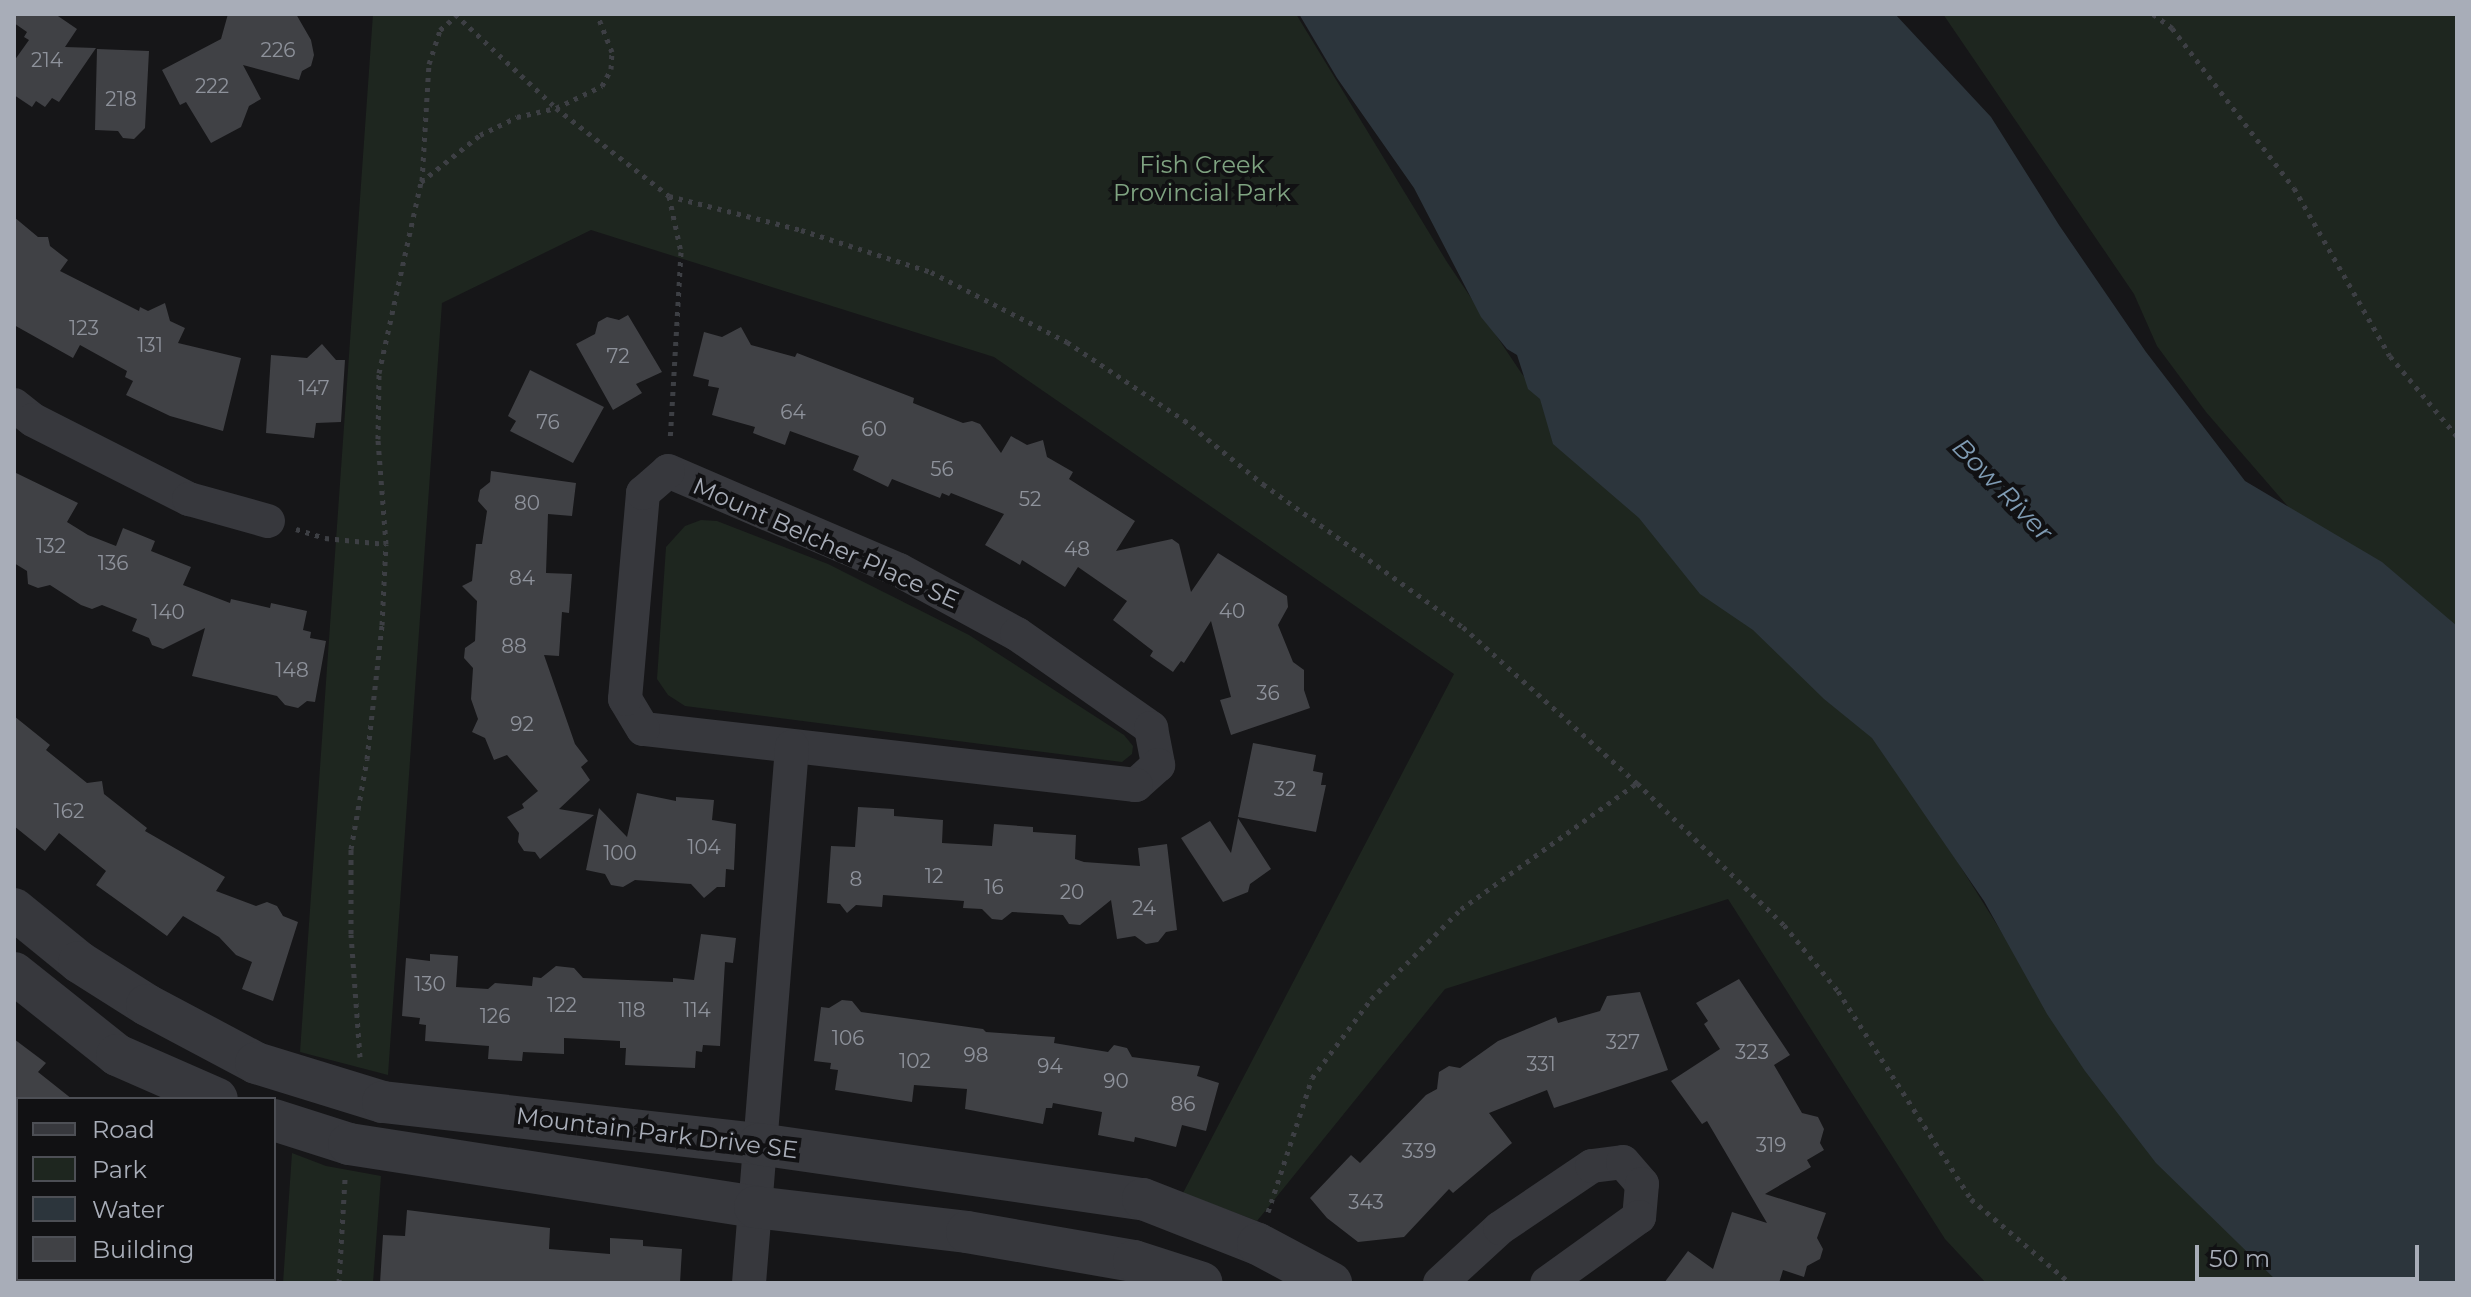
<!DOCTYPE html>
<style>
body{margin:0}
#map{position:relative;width:2471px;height:1297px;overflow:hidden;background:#161618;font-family:Montserrat,sans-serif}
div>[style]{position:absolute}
.green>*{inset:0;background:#1e261f}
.water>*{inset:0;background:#2c353c}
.building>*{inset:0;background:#404145}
.path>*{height:5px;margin-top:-2.5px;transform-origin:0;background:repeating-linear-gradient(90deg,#3d3f44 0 4px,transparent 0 10px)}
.minor>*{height:34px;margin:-17px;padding:0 17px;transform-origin:17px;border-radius:17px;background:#37383d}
.tertiary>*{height:42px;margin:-21px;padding:0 21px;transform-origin:21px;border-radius:21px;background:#37383d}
span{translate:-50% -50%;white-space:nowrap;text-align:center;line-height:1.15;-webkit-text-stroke:8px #111113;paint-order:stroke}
.number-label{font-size:20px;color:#8e929b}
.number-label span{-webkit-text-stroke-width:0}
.park-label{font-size:24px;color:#7fa381}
.street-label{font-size:24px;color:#a8adb8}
.water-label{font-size:26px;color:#7f9bb3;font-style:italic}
.frame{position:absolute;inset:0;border:16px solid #a8adb8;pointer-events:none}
.legend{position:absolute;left:16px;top:1097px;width:260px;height:184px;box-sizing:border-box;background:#111113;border:2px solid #4d4f55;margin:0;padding:10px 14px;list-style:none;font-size:24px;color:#a8adb8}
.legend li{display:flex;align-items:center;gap:16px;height:40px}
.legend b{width:40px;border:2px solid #4d4f55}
.scale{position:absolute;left:2195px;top:1245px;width:224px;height:36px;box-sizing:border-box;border:4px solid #a8adb8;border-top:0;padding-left:10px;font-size:24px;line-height:28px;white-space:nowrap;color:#a8adb8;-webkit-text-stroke:6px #111113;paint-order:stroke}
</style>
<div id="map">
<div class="green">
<i style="clip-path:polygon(373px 14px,1296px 14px,1447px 262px,1522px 374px,1608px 478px,1888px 751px,2031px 979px,2312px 1283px,1986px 1283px,1945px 1239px,1728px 899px,1445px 989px,1257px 1221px,1183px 1193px,1454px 674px,994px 357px,591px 230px,442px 303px,388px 1075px,300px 1052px)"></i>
<i style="clip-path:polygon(1943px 14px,2457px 14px,2457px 701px,2206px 412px,2157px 346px,2134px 294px)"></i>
<i style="clip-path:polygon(701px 520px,717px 521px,828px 564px,969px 635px,1124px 735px,1133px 746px,1132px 754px,1122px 762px,685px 706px,668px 695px,657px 679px,666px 547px,685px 526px)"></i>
<i style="clip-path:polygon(292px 1153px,326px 1166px,381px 1176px,373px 1283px,283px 1283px)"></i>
</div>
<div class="water">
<i style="clip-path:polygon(1299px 14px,1895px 14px,1991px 117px,2059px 225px,2146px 352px,2245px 481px,2382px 562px,2457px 626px,2457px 1283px,2279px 1283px,2156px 1163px,2085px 1071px,2047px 1014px,1984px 901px,1872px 738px,1824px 699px,1753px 630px,1700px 594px,1639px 518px,1553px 444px,1540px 399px,1528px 389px,1517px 355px,1507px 349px,1481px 317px,1414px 188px,1337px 78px)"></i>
</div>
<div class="building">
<i style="clip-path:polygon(14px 14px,55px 14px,77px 29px,65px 47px,96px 48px,59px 102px,52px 98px,45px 107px,36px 101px,32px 107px,14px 95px,14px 61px,29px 40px,24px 37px,27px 32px,14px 23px)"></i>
<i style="clip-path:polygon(228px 14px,296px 14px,311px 40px,314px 55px,311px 66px,302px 71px,299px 80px,243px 65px,261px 99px,249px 106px,241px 127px,211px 143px,186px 102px,180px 105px,162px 70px,221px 39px)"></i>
<i style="clip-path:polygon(97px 49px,149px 51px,145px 128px,134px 139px,123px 138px,118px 131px,95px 130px)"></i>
<i style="clip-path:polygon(14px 217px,38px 237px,48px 237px,50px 246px,68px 260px,60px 271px,139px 311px,140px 307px,148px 311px,165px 303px,170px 321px,185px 328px,178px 343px,241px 358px,223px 431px,170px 416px,126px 395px,133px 381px,125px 377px,127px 371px,80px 345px,73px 358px,14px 325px)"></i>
<i style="clip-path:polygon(628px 315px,662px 372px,636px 384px,642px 393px,613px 410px,576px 344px,595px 334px,598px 322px,607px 317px,619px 320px)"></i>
<i style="clip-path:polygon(741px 327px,751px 345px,795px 357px,797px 353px,914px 398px,913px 403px,963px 423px,972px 421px,980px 424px,1001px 453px,1011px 436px,1027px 445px,1043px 440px,1047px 457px,1073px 472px,1069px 479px,1135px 521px,1116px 551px,1172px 539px,1179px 544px,1191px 592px,1218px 553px,1287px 596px,1288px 607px,1278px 625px,1293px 662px,1304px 670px,1304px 690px,1310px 708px,1231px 735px,1220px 700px,1231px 697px,1211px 621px,1184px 663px,1181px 661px,1173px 672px,1150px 656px,1153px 651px,1113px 620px,1127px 601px,1078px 567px,1065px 587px,1022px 560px,1020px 565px,985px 545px,1004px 514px,951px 493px,949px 496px,942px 493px,940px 498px,892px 479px,888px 487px,853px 470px,859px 456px,790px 431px,785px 445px,753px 433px,755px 427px,712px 415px,719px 388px,708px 386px,709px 380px,693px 376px,704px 332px,722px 337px)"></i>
<i style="clip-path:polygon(322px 344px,336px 360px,345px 360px,341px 422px,316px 423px,314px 438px,266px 433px,271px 355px,307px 358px)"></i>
<i style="clip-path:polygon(530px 370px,604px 407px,573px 463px,510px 431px,516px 421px,508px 416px)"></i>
<i style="clip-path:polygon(491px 471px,576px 483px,572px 516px,548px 514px,546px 573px,572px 574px,569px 613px,562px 612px,559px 656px,544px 655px,575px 744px,588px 761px,581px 767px,590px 780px,559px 809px,594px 815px,540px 859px,535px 852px,524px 851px,518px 842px,519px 833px,507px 817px,524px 808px,522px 804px,538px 791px,507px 755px,494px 760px,485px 738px,472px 732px,478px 719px,471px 699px,473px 668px,464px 658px,465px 648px,475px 641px,477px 601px,462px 586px,472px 581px,476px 544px,482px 544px,487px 511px,478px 501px,480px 490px,490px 482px)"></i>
<i style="clip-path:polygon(14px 472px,78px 503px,67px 522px,88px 535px,116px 546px,123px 528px,155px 541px,151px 551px,191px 567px,183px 585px,230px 603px,231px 599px,270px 608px,271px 603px,307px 611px,303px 630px,311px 632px,310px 638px,326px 641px,315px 702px,307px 701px,298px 708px,285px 705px,277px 696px,192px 676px,205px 628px,163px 649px,152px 645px,149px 638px,132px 631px,137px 619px,102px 605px,92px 609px,81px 605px,50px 585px,38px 588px,28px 584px,27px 571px,14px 563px)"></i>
<i style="clip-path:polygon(14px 716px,50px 745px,46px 750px,87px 783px,102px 781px,104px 794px,147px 828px,145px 831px,225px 877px,216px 891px,256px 906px,267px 902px,277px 906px,283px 916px,298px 922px,273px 1001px,242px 989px,252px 962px,236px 955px,219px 937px,183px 916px,167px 936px,96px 885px,106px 871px,59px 833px,45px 851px,14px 826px)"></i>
<i style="clip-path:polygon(1253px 743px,1316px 755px,1313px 771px,1323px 773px,1321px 785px,1326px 785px,1316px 832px,1238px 817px)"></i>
<i style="clip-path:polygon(637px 793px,676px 801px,676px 797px,714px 800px,712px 820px,736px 824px,734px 870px,726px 869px,725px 887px,717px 887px,704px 898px,691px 884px,635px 880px,623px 887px,611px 885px,605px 874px,586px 870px,599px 808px,627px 837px)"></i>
<i style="clip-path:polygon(858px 807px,894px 809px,894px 816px,943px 820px,942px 843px,992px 846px,994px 824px,1033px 827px,1033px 832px,1076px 835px,1075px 859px,1084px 862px,1140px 866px,1138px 848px,1167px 844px,1177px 930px,1166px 932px,1158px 942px,1146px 944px,1135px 936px,1117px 939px,1111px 900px,1080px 925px,1069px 924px,1063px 915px,1012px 912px,1002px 920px,992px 919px,982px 909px,963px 908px,964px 901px,883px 895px,882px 907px,856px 905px,847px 913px,840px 904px,827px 903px,831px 846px,855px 847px)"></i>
<i style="clip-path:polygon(1238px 818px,1271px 869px,1250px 884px,1248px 892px,1223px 902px,1181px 838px,1210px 821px,1231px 853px)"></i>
<i style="clip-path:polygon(701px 934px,736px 938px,733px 963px,725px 962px,720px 1046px,703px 1045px,702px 1052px,696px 1051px,695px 1068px,625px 1065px,626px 1048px,620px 1048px,620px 1041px,564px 1038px,564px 1054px,523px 1052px,522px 1061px,488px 1059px,489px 1046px,425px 1041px,426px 1025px,419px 1024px,420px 1018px,402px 1016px,406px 958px,430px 961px,430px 954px,458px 956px,456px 987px,488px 989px,495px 983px,532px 986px,533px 977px,541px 978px,556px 966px,574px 968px,583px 978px,673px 982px,673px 978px,694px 980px)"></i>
<i style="clip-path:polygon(1739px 979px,1790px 1055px,1774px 1065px,1802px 1113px,1818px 1117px,1824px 1129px,1820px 1143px,1824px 1150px,1807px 1160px,1811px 1167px,1765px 1194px,1826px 1213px,1817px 1238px,1823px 1249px,1820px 1259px,1807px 1266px,1804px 1277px,1783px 1270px,1779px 1283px,1664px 1283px,1688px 1251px,1713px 1269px,1732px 1212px,1767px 1223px,1707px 1121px,1702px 1124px,1671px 1081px,1720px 1049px,1704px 1024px,1708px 1021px,1696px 1003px)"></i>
<i style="clip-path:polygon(1640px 992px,1668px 1070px,1554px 1108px,1547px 1090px,1489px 1113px,1512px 1143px,1453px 1193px,1449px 1189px,1404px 1237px,1358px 1242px,1327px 1218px,1310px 1198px,1351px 1155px,1360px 1163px,1426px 1095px,1437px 1089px,1439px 1072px,1449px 1066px,1460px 1068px,1498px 1041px,1556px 1017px,1558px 1023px,1600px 1011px,1607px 996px)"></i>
<i style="clip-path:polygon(842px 1000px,852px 1001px,861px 1012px,983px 1029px,986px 1032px,1055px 1037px,1054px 1043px,1108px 1052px,1114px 1045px,1127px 1048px,1132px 1057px,1200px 1066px,1197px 1076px,1219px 1083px,1206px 1131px,1182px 1125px,1176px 1147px,1135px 1137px,1134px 1142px,1098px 1135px,1102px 1112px,1053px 1103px,1052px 1108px,1046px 1108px,1043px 1124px,965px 1109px,967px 1089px,914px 1085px,912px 1102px,835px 1090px,838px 1070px,830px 1069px,831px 1063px,814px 1061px,821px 1007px,829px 1008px)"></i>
<i style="clip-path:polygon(14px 1039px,46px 1063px,38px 1072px,72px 1099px,17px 1099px,14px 1103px)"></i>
<i style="clip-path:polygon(407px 1210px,550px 1228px,549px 1249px,610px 1254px,610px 1238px,643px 1240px,643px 1246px,682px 1249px,680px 1283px,380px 1283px,383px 1235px,405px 1236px)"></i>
</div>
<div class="path">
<i style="left:455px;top:14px;width:138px;rotate:42.9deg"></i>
<i style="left:556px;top:108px;width:143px;rotate:37.9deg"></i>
<i style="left:669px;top:196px;width:136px;rotate:14.4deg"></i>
<i style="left:801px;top:230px;width:137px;rotate:17.9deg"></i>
<i style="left:931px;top:272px;width:153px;rotate:27.2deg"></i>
<i style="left:1067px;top:342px;width:141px;rotate:33.7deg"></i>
<i style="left:1184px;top:420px;width:102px;rotate:39deg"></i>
<i style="left:1263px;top:484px;width:246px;rotate:35.6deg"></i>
<i style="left:1463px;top:627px;width:234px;rotate:41.9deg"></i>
<i style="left:1637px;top:783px;width:204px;rotate:44deg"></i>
<i style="left:1784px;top:925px;width:85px;rotate:50.7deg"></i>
<i style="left:1838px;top:991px;width:247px;rotate:57.4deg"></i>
<i style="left:1971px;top:1199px;width:130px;rotate:40.3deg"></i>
<i style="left:2153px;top:14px;width:24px;rotate:36deg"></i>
<i style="left:2172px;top:28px;width:201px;rotate:52.7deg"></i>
<i style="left:2294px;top:188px;width:193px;rotate:60.3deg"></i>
<i style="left:2390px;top:356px;width:104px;rotate:50.1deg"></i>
<i style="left:422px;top:181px;width:117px;rotate:-86.6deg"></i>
<i style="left:429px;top:64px;width:36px;rotate:-72deg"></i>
<i style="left:440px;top:30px;width:20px;rotate:-41deg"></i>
<i style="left:669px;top:196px;width:57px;rotate:77.9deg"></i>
<i style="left:681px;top:252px;width:189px;rotate:93.3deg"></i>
<i style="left:296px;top:529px;width:30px;rotate:17deg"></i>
<i style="left:325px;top:538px;width:61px;rotate:5.6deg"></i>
<i style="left:360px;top:1057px;width:123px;rotate:-94.2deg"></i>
<i style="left:351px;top:934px;width:85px;rotate:-90deg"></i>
<i style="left:351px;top:849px;width:91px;rotate:-79.9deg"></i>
<i style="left:367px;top:759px;width:135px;rotate:-83.6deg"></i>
<i style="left:382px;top:625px;width:81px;rotate:-87.2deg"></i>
<i style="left:386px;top:544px;width:105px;rotate:-94.4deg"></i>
<i style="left:378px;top:439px;width:66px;rotate:-89.1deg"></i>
<i style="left:379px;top:373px;width:196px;rotate:-77.6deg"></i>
<i style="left:421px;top:182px;width:75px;rotate:-38.5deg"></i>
<i style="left:480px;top:135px;width:41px;rotate:-25.9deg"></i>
<i style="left:517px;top:117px;width:40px;rotate:-13deg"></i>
<i style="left:556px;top:108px;width:51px;rotate:-25.6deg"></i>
<i style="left:602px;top:86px;width:19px;rotate:-62deg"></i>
<i style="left:611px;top:69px;width:17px;rotate:-87deg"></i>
<i style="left:612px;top:52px;width:41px;rotate:-111.5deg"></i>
<i style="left:1268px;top:1212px;width:141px;rotate:-71.8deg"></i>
<i style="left:1312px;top:1078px;width:99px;rotate:-53.2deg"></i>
<i style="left:1371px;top:999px;width:127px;rotate:-45deg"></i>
<i style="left:1461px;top:909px;width:216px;rotate:-35.6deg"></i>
<i style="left:339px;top:1283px;width:104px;rotate:-86.7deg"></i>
</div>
<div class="minor">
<i style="left:14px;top:405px;width:24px;rotate:38deg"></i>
<i style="left:33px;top:420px;width:175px;rotate:26.9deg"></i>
<i style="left:189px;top:499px;width:82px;rotate:15.6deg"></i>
<i style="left:668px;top:471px;width:251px;rotate:23.2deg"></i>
<i style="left:899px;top:570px;width:134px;rotate:28.5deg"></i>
<i style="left:1017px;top:634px;width:164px;rotate:35deg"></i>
<i style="left:1151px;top:728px;width:38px;rotate:79deg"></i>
<i style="left:1158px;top:765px;width:30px;rotate:138deg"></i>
<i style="left:1136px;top:785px;width:496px;rotate:-173.5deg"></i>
<i style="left:643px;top:729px;width:35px;rotate:-121deg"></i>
<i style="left:625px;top:699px;width:207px;rotate:-85deg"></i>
<i style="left:643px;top:493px;width:33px;rotate:-41deg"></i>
<i style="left:749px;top:1283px;width:538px;rotate:-85.41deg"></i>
<i style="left:1440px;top:1283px;width:81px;rotate:-42.5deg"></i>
<i style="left:1500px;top:1228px;width:111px;rotate:-34deg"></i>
<i style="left:1592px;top:1166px;width:31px;rotate:-7deg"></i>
<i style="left:1623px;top:1162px;width:29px;rotate:49deg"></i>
<i style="left:1642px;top:1184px;width:33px;rotate:95deg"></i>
<i style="left:1639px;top:1217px;width:113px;rotate:144.3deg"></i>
</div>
<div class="tertiary">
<i style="left:14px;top:909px;width:84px;rotate:39.2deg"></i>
<i style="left:79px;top:962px;width:80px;rotate:32.3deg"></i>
<i style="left:147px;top:1005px;width:123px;rotate:28deg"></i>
<i style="left:256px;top:1063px;width:133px;rotate:17.1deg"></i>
<i style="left:383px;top:1102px;width:378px;rotate:6.4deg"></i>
<i style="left:759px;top:1144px;width:388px;rotate:8.2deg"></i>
<i style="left:1143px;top:1199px;width:123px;rotate:21.4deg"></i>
<i style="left:1258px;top:1244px;width:83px;rotate:28.1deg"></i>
<i style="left:14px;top:973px;width:132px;rotate:38.5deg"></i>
<i style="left:117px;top:1055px;width:109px;rotate:23.7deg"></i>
<i style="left:274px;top:1120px;width:79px;rotate:17.7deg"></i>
<i style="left:349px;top:1144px;width:411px;rotate:8.8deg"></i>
<i style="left:755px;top:1207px;width:213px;rotate:6.7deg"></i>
<i style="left:967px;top:1232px;width:169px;rotate:9.9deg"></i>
<i style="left:1134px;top:1261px;width:71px;rotate:17.9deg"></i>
</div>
<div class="number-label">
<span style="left:278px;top:50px">226</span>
<span style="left:47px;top:60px">214</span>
<span style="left:212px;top:86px">222</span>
<span style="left:121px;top:99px">218</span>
<span style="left:84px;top:328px">123</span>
<span style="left:150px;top:345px">131</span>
<span style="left:618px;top:356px">72</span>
<span style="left:314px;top:388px">147</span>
<span style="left:793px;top:412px">64</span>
<span style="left:548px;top:422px">76</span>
<span style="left:874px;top:429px">60</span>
<span style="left:942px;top:469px">56</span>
<span style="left:1030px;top:499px">52</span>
<span style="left:527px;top:503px">80</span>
<span style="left:51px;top:546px">132</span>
<span style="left:1077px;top:549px">48</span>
<span style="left:113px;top:563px">136</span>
<span style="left:522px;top:578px">84</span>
<span style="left:1232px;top:611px">40</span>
<span style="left:168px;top:612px">140</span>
<span style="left:514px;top:646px">88</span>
<span style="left:292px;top:670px">148</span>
<span style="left:1268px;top:693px">36</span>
<span style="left:522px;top:724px">92</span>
<span style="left:1285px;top:789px">32</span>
<span style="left:69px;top:811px">162</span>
<span style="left:704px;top:847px">104</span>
<span style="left:620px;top:853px">100</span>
<span style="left:934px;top:876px">12</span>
<span style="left:856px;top:879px">8</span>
<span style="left:994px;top:887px">16</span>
<span style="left:1072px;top:892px">20</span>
<span style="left:1144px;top:908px">24</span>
<span style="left:430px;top:984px">130</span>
<span style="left:562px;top:1005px">122</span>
<span style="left:632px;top:1010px">118</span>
<span style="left:697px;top:1010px">114</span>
<span style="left:495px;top:1016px">126</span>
<span style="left:848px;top:1038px">106</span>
<span style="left:1623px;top:1042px">327</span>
<span style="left:1752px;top:1052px">323</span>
<span style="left:976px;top:1055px">98</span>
<span style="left:915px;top:1061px">102</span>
<span style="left:1541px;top:1064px">331</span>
<span style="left:1050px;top:1066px">94</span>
<span style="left:1116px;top:1081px">90</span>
<span style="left:1183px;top:1104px">86</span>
<span style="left:1771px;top:1145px">319</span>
<span style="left:1419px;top:1151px">339</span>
<span style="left:1366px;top:1202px">343</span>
</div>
<div class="park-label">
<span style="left:1202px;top:179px">Fish Creek<br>Provincial Park</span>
</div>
<div class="street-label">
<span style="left:826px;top:543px;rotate:24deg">Mount Belcher Place SE</span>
<span style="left:657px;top:1133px;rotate:7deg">Mountain Park Drive SE</span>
</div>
<div class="water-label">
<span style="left:2002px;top:490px;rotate:46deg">Bow River</span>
</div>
<div class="frame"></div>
<ul class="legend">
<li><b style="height:10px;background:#37383d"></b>Road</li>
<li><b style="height:22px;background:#1e261f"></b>Park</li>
<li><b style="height:22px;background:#2c353c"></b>Water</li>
<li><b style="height:22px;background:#404145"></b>Building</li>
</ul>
<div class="scale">50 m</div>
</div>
